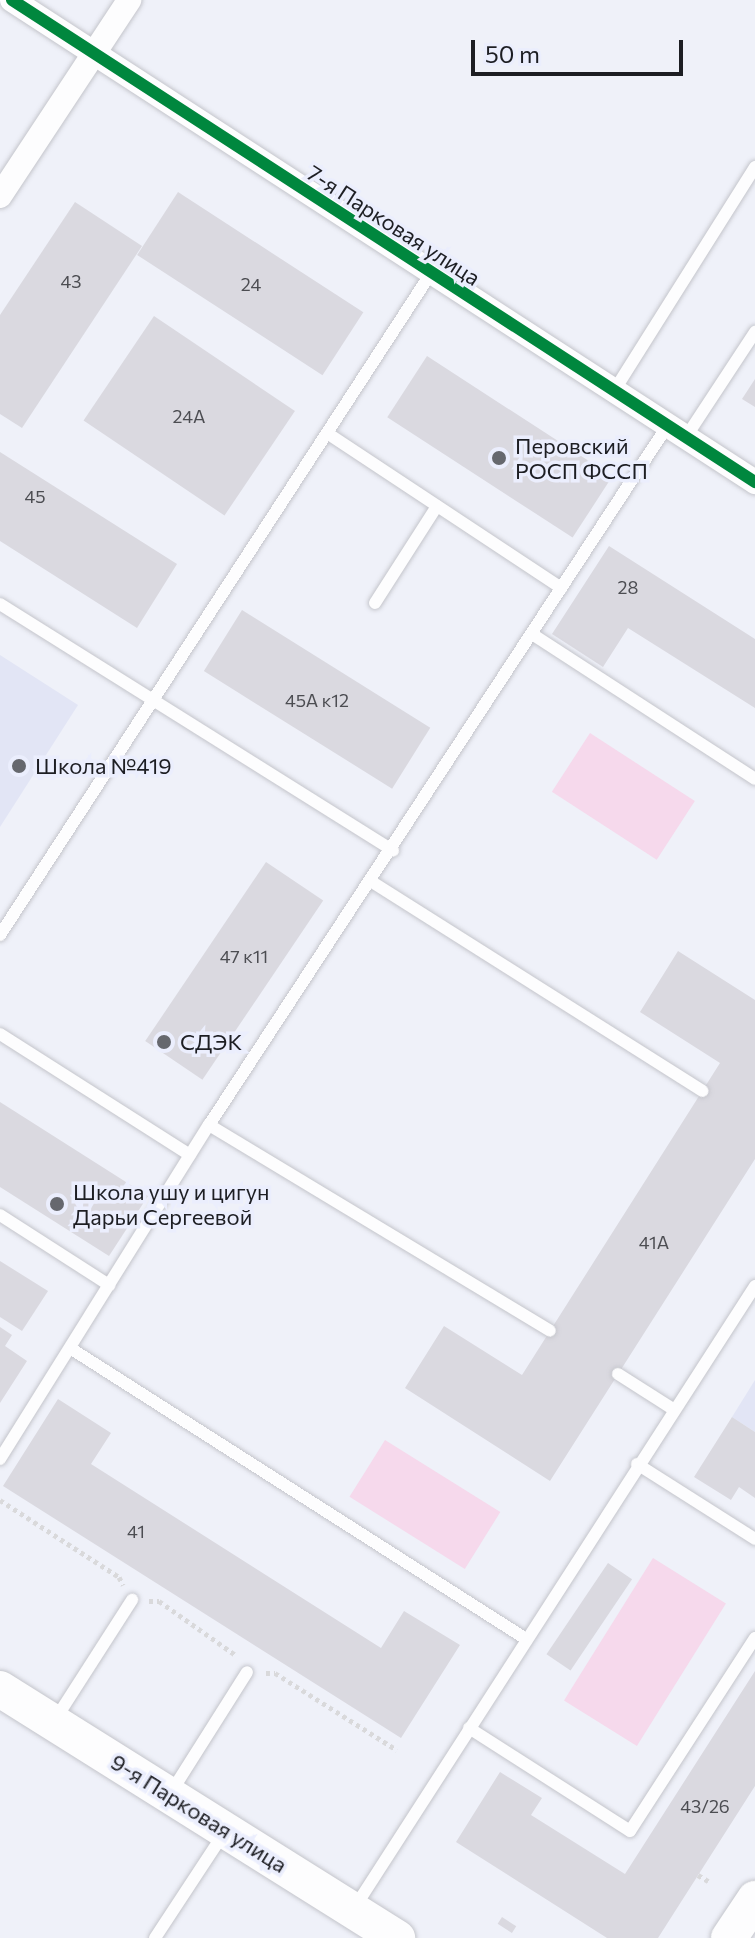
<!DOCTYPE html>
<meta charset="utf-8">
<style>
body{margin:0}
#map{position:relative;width:755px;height:1938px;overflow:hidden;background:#eff1f9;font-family:Commissioner,sans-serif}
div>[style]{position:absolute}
.built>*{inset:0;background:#e2e5f5}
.green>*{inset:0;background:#f6d9ec;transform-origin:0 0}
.building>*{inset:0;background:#dad9e0;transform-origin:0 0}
.path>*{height:5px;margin-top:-2.5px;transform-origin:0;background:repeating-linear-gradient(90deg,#d9d9db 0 4px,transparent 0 8px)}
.roads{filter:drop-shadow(0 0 2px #c4c5cb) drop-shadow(0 0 2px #c4c5cb)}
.service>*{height:12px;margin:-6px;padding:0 6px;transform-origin:6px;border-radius:6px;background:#fdfdfe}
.minor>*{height:24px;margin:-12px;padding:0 12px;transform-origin:12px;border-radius:12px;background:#fdfdfe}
.secondary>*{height:36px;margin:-18px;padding:0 18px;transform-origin:18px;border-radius:18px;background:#fdfdfe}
.cycleway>*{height:12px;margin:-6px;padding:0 6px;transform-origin:6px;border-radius:6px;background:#00873e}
.dots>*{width:22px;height:22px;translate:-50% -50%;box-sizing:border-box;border:4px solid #ebeefd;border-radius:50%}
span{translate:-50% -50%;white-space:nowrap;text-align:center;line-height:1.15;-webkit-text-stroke:7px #ebeefd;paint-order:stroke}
.number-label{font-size:18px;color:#4c4d52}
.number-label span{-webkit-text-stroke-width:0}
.street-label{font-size:22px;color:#1d1e23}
.poi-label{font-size:22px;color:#1d1e23}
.left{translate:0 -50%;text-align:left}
.scale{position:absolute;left:471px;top:40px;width:212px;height:36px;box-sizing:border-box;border:4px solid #1d1e23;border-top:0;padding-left:10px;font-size:24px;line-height:28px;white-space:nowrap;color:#1d1e23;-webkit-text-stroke:6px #ebeefd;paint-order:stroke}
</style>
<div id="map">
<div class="built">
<i style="clip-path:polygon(0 655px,78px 705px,0 827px)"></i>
<i style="clip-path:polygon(755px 1380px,755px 1432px,732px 1417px)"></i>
</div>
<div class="green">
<i style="left:590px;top:733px;width:125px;height:70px;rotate:33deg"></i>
<i style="left:385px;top:1440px;width:136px;height:67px;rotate:32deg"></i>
<i style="left:653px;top:1558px;width:86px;height:168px;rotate:32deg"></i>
</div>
<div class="building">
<i style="left:178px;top:192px;width:221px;height:75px;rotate:33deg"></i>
<i style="clip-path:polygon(75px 202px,142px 246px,22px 428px,0 414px,0 315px)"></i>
<i style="left:154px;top:316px;width:170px;height:126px;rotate:34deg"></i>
<i style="left:427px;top:356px;width:221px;height:73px;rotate:33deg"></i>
<i style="clip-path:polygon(755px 379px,755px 407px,742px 399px)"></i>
<i style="clip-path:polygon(0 452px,177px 564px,137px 628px,0 541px)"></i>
<i style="clip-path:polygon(609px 546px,755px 639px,755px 708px,628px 628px,603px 667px,552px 634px)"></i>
<i style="left:242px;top:610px;width:222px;height:72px;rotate:32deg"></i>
<i style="left:266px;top:862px;width:69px;height:216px;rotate:34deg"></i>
<i style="clip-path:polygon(678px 951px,755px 1000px,755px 1159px,550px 1481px,405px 1388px,444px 1326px,522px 1375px,720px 1063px,640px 1012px)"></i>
<i style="clip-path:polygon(0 1102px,148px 1196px,109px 1256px,0 1187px)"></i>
<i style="clip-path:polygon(0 1261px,48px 1291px,22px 1331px,0 1317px)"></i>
<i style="clip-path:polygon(0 1327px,12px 1335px,5px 1346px,27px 1361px,0 1403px)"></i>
<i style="clip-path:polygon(58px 1399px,111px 1433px,91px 1464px,381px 1648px,404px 1611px,460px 1645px,401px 1738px,3px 1486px)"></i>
<i style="clip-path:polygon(732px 1417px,755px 1432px,755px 1498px,739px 1487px,731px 1500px,694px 1477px)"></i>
<i style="left:608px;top:1563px;width:29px;height:110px;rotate:34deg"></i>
<i style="clip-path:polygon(755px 1671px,755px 1786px,658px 1938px,607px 1938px,456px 1842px,500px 1772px,542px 1798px,531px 1815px,625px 1874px)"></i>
<i style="left:502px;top:1917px;width:17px;height:8px;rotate:33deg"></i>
</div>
<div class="path">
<i style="left:0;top:1500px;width:142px;rotate:32.9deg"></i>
<i style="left:119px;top:1577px;width:9px;rotate:63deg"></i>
<i style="left:149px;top:1601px;width:10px"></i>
<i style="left:159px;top:1601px;width:95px;rotate:35.2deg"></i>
<i style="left:266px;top:1673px;width:9px"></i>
<i style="left:275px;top:1673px;width:144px;rotate:32.3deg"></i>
<i style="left:698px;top:1875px;width:12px;rotate:31deg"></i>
</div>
<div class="roads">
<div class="service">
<i style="left:614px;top:391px;width:265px;rotate:-57.8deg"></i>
<i style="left:327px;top:433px;width:281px;rotate:33.5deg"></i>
<i style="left:686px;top:437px;width:126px;rotate:-56.7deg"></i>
<i style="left:375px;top:603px;width:115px;rotate:-57.4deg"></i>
<i style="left:0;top:604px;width:464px;rotate:32.1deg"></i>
<i style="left:532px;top:634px;width:266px;rotate:33deg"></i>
<i style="left:372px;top:882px;width:391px;rotate:32.3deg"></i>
<i style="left:0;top:935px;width:790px;rotate:-56.93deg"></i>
<i style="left:0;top:1034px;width:225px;rotate:32.5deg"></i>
<i style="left:209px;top:1125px;width:398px;rotate:31.1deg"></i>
<i style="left:0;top:1215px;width:130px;rotate:32.7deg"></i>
<i style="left:70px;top:1348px;width:541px;rotate:32.54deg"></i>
<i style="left:618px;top:1374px;width:65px;rotate:32.5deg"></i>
<i style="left:0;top:1459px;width:394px;rotate:-58deg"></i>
<i style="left:209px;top:1125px;width:837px;rotate:-56.75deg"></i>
<i style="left:637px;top:1464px;width:140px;rotate:32.4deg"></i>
<i style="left:55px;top:1720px;width:143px;rotate:-57.3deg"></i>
<i style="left:469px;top:1728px;width:191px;rotate:32.6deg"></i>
<i style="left:630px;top:1831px;width:230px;rotate:-57.1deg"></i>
<i style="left:170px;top:1794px;width:144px;rotate:-57.7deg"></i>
<i style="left:355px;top:1907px;width:739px;rotate:-57.21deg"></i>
<i style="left:155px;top:1938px;width:126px;rotate:-56.7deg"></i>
</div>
<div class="minor">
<i style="left:12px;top:0;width:886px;rotate:32.97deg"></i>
<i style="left:0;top:196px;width:235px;rotate:-56.6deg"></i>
</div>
<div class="secondary">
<i style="left:0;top:1689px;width:469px;rotate:32.1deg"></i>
<i style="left:729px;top:1938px;width:47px;rotate:-56.3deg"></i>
</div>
</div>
<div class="cycleway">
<i style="left:12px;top:0;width:886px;rotate:32.97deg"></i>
</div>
<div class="dots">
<i style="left:499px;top:458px;background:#66686e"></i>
<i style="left:19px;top:766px;background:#66686e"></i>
<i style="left:164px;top:1042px;background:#66686e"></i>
<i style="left:57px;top:1204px;background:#66686e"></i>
</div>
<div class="number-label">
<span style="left:71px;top:281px">43</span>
<span style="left:251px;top:284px">24</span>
<span style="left:189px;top:416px">24А</span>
<span style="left:35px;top:496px">45</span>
<span style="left:628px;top:587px">28</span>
<span style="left:317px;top:700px">45А к12</span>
<span style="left:244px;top:956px">47 к11</span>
<span style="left:654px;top:1242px">41А</span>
<span style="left:136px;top:1531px">41</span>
<span style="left:705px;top:1806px">43/26</span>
</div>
<div class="street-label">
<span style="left:394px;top:225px;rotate:33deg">7-я Парковая улица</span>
<span style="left:199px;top:1813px;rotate:32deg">9-я Парковая улица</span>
</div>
<div class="poi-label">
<span class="left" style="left:515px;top:458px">Перовский<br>РОСП ФССП</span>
<span class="left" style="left:35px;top:766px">Школа №419</span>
<span class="left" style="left:180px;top:1042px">СДЭК</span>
<span class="left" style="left:73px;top:1204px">Школа ушу и цигун<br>Дарьи Сергеевой</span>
</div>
<div class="scale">50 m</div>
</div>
